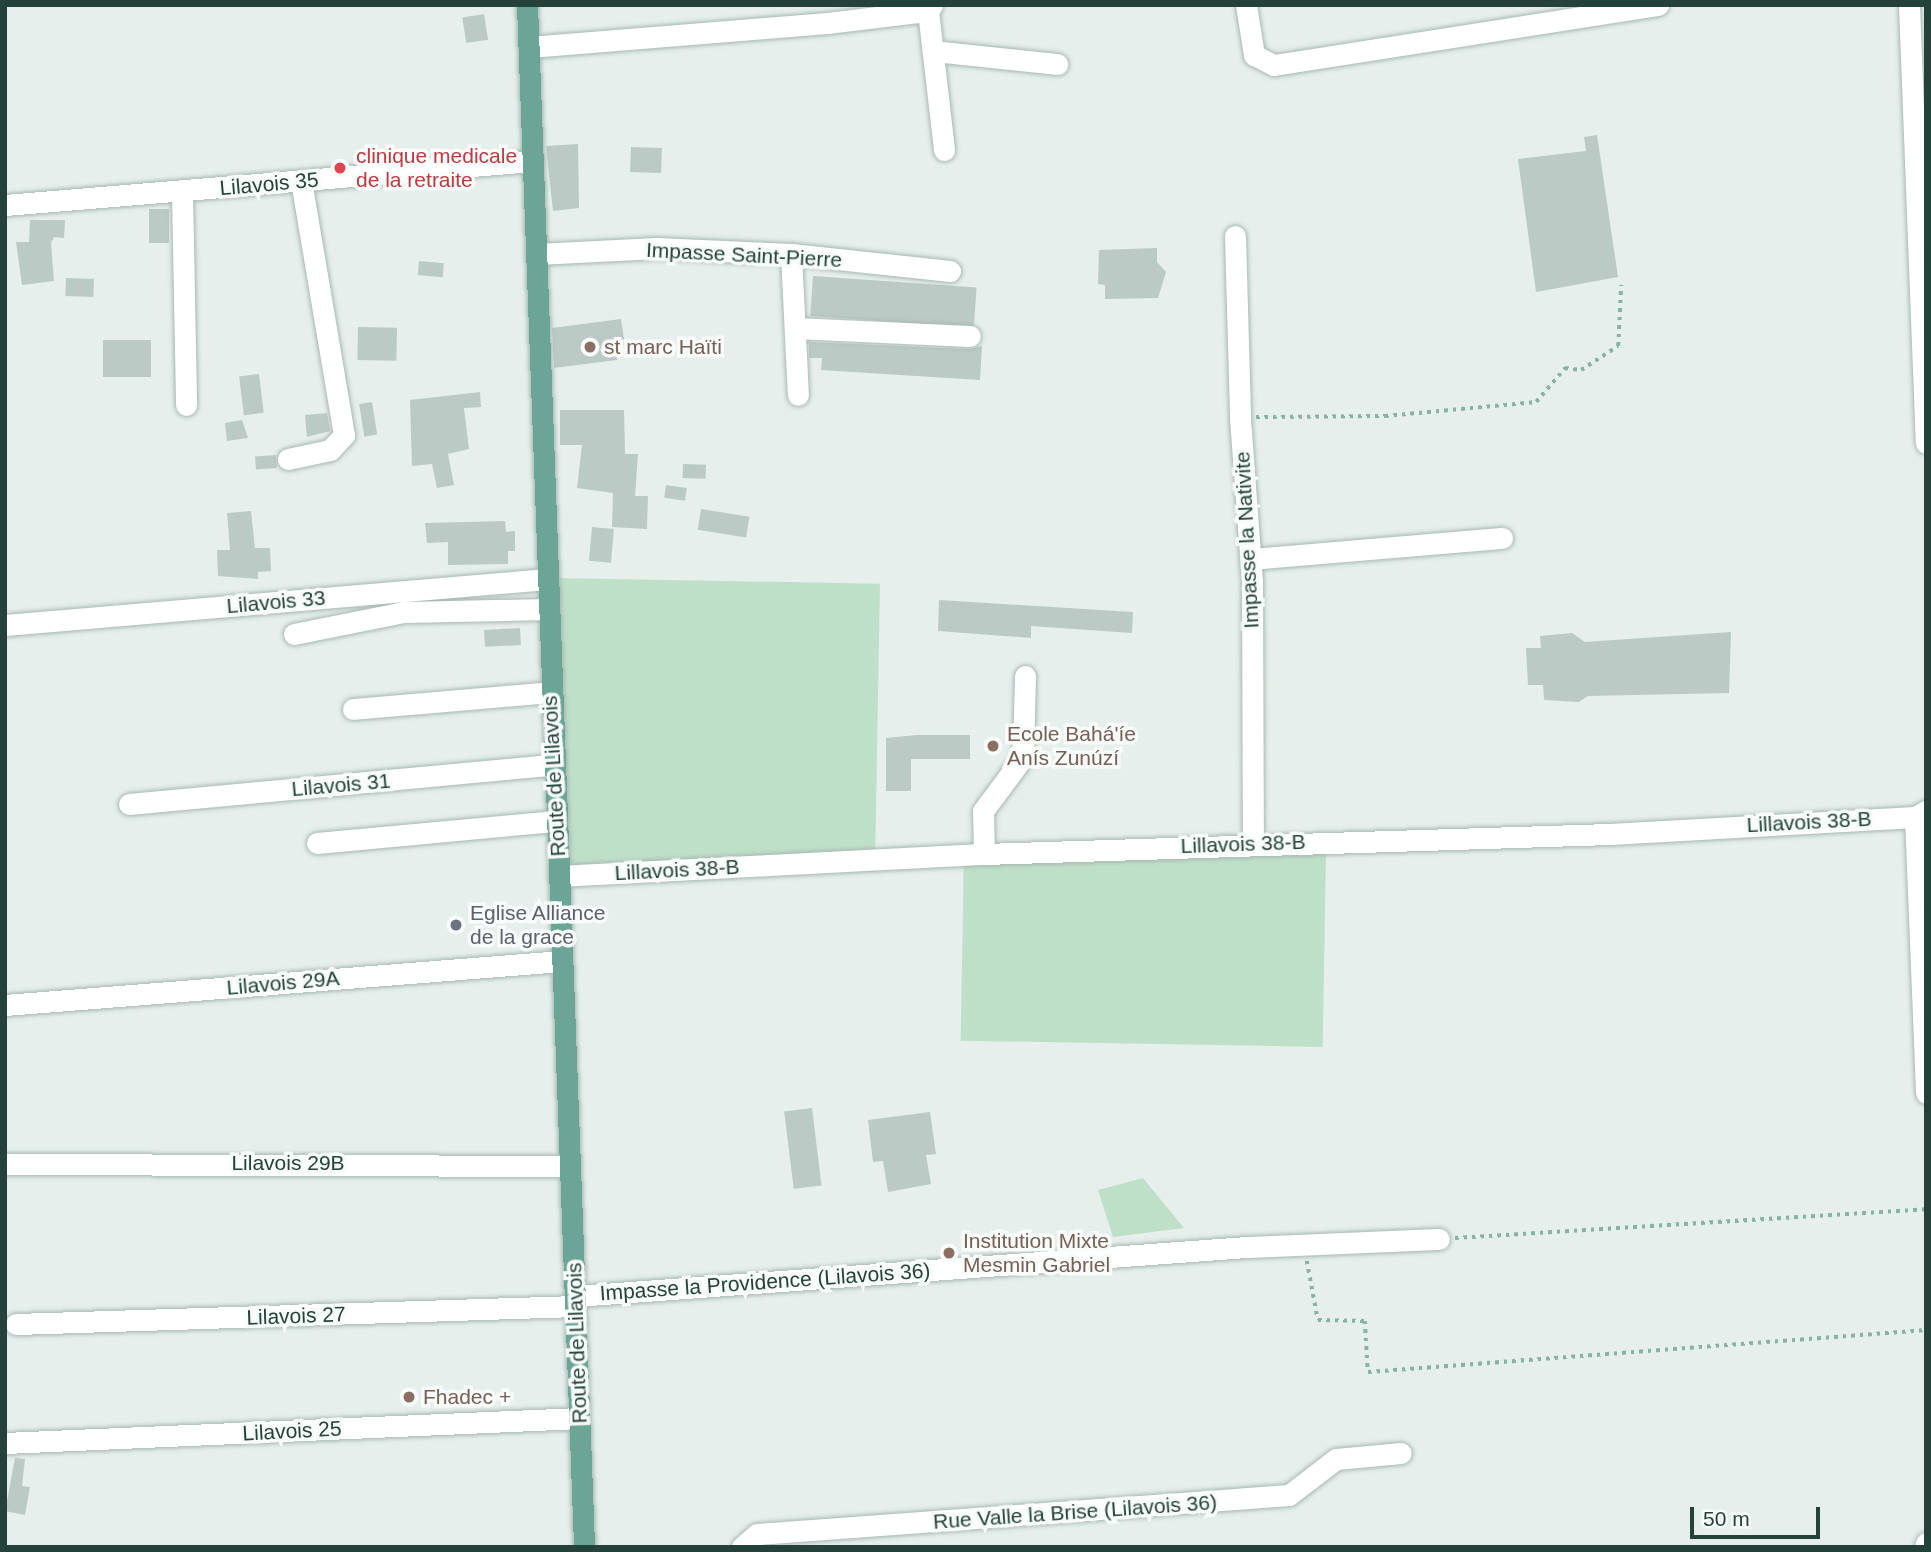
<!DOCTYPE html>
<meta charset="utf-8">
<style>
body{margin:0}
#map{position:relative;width:1931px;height:1552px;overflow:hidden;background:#e6efeb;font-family:Helvetica,sans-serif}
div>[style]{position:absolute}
.green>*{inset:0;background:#bfe0c8;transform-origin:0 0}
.building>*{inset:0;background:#bbcac4;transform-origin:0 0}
.path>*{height:3.5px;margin-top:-1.75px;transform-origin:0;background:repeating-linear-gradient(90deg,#86b3a5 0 3.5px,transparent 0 8.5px)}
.roads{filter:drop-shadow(0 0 2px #a8b8b2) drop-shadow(0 0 2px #a8b8b2)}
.minor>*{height:21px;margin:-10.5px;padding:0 10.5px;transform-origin:10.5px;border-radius:10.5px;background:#fff}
.major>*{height:21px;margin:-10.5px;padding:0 10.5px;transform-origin:10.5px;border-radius:10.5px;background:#6aa596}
.dots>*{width:19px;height:19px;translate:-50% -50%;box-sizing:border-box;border:4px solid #f7fbf9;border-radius:50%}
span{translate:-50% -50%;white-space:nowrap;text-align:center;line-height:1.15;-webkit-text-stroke:7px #f7fbf9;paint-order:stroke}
.health-label{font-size:21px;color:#be3a42}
.left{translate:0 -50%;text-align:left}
.street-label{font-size:21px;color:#24423a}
.education-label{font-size:21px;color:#785e54}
.worship-label{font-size:21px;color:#5b616d}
.frame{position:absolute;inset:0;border:7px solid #24423a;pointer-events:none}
.scale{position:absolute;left:1690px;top:1507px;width:130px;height:32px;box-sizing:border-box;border:4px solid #24423a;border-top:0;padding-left:9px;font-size:21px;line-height:24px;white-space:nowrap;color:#24423a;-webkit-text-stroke:5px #f7fbf9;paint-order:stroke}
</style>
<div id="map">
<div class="green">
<i style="left:555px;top:578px;width:325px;height:288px;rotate:1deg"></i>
<i style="left:1326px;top:853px;width:194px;height:362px;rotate:91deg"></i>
<i style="clip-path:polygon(1143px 1178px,1184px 1228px,1113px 1237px,1098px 1190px)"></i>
</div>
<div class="building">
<i style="left:484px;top:14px;width:26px;height:22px;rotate:81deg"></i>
<i style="clip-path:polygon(1597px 135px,1618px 277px,1536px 292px,1518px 159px,1586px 151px,1584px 137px)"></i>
<i style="clip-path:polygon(578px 144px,579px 208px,553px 211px,546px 146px)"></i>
<i style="left:631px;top:147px;width:31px;height:25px;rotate:2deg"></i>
<i style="left:149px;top:209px;width:20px;height:34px"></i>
<i style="clip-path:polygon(30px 220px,65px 220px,64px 238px,54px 237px,51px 243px,54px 281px,22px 285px,16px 242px,29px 242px)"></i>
<i style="clip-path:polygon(1157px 248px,1157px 262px,1166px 272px,1158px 298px,1105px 299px,1105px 285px,1098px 284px,1099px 250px)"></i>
<i style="left:419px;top:261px;width:25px;height:14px;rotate:5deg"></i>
<i style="left:813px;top:276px;width:164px;height:40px;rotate:4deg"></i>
<i style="left:66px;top:278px;width:28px;height:18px;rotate:2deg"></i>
<i style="clip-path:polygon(621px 319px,625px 346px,616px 347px,617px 360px,554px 368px,552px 328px)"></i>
<i style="left:358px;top:327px;width:39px;height:33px;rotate:1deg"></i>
<i style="left:151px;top:340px;width:37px;height:48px;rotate:90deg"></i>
<i style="clip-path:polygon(809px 342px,969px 349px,982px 346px,980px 380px,821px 370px,822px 358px,809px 358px)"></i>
<i style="left:259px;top:374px;width:39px;height:20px;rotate:83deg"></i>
<i style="clip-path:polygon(480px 392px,481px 407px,464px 408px,469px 449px,448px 454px,454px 485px,437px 488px,432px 464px,412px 466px,410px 400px)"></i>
<i style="left:372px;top:402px;width:33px;height:13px;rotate:81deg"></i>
<i style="clip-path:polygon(560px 410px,624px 410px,625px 454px,638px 454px,635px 496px,648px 496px,647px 529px,612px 527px,613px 493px,577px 488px,582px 445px,560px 445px)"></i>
<i style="clip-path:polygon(327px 413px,330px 431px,307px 437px,305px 415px)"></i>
<i style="clip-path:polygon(242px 420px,248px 438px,227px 441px,225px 423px)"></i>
<i style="left:276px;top:455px;width:13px;height:21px;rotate:86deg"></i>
<i style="left:683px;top:464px;width:23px;height:14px;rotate:2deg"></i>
<i style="left:666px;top:485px;width:21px;height:13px;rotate:8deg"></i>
<i style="left:701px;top:509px;width:49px;height:21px;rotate:9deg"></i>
<i style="clip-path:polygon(251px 511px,255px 548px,270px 548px,271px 571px,258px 572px,258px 579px,218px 576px,217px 550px,230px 550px,227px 513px)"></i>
<i style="clip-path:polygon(505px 521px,506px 532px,515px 531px,515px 551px,508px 551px,508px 564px,448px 565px,448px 542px,427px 543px,425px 523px)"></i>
<i style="left:592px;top:527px;width:22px;height:34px;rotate:5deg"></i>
<i style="clip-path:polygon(939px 600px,1133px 612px,1132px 633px,1031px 626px,1031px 638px,938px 631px)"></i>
<i style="left:520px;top:628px;width:17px;height:36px;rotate:87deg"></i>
<i style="clip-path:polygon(1731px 632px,1729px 693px,1588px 696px,1579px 702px,1544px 700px,1543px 685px,1528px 685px,1526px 648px,1541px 648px,1540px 636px,1572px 633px,1585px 642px)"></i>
<i style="clip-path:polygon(917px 735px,970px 735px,970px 759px,911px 759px,911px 791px,886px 791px,886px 738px)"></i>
<i style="left:812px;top:1108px;width:78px;height:28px;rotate:83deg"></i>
<i style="clip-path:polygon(930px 1112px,936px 1154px,926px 1155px,931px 1184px,888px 1192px,883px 1161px,873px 1162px,868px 1120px)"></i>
<i style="clip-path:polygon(15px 1458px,25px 1459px,22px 1486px,30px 1487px,25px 1515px,5px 1511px)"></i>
</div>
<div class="path">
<i style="left:1256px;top:417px;width:129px;rotate:-0.4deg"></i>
<i style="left:1385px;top:416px;width:152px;rotate:-5.3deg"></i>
<i style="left:1536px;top:402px;width:45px;rotate:-49.5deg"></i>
<i style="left:1565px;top:368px;width:16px;rotate:7deg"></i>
<i style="left:1581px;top:370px;width:44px;rotate:-33deg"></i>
<i style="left:1618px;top:346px;width:61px;rotate:-87.2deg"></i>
<i style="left:1455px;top:1238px;width:472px;rotate:-3.5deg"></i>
<i style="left:1307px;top:1261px;width:60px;rotate:79.4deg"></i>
<i style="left:1318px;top:1320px;width:47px;rotate:1.2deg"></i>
<i style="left:1365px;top:1321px;width:51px;rotate:86.6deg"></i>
<i style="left:1368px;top:1372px;width:560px;rotate:-4.3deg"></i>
</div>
<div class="roads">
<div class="minor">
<i style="left:1246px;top:5px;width:51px;rotate:80.9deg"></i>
<i style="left:1254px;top:55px;width:22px;rotate:27deg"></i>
<i style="left:1274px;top:65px;width:389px;rotate:-8.9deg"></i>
<i style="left:1909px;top:5px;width:438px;rotate:87.8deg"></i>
<i style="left:928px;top:11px;width:140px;rotate:83.4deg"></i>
<i style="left:529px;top:47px;width:299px;rotate:-4.6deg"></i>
<i style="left:827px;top:23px;width:102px;rotate:-6.8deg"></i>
<i style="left:928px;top:11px;width:7px;rotate:-56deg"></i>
<i style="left:933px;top:51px;width:125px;rotate:6deg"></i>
<i style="left:182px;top:192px;width:213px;rotate:88.9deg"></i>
<i style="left:5px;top:205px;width:529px;rotate:-4.77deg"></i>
<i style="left:1235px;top:236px;width:182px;rotate:88.4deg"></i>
<i style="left:1240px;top:418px;width:164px;rotate:85.8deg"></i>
<i style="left:1252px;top:582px;width:262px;rotate:89.8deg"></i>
<i style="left:537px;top:254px;width:119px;rotate:-2.9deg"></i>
<i style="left:656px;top:248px;width:135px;rotate:2.5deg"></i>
<i style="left:791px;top:254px;width:160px;rotate:6.1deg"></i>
<i style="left:791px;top:254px;width:141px;rotate:87.2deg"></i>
<i style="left:795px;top:328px;width:175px;rotate:2.6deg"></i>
<i style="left:288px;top:459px;width:43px;rotate:-12.1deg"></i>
<i style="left:330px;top:450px;width:21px;rotate:-47deg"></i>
<i style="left:344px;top:435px;width:258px;rotate:-99.6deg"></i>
<i style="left:1251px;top:559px;width:252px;rotate:-4.8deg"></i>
<i style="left:5px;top:625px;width:544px;rotate:-4.85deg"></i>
<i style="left:294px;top:634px;width:112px;rotate:-11.3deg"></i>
<i style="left:404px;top:612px;width:144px;rotate:-1.2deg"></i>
<i style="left:353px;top:709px;width:199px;rotate:-4.9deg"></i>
<i style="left:129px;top:804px;width:426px;rotate:-5.3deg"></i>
<i style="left:1915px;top:817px;width:276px;rotate:87.7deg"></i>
<i style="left:317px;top:843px;width:240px;rotate:-5.3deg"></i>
<i style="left:984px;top:854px;width:43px;rotate:-91.3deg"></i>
<i style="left:983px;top:811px;width:67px;rotate:-53.5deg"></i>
<i style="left:1023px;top:757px;width:81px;rotate:-88.6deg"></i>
<i style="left:559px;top:876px;width:426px;rotate:-3deg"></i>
<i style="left:984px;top:854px;width:626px;rotate:-1.83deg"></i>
<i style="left:1610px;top:834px;width:305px;rotate:-3.2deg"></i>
<i style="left:1915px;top:817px;width:13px;rotate:-29deg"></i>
<i style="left:5px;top:1005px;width:558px;rotate:-4.52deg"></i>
<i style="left:5px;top:1164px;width:565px;rotate:0.2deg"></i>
<i style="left:576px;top:1296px;width:673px;rotate:-4.18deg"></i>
<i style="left:1247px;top:1247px;width:192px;rotate:-2.4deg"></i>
<i style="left:16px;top:1324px;width:560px;rotate:-1.84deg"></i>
<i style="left:5px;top:1443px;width:575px;rotate:-2.49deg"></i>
<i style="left:742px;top:1547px;width:20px;rotate:-41deg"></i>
<i style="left:757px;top:1534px;width:533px;rotate:-4.19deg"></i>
<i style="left:1289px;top:1495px;width:59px;rotate:-37.5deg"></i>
<i style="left:1336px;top:1459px;width:65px;rotate:-5.3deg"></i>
<i style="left:1925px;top:1547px;width:4px;rotate:-76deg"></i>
</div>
<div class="major">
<i style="left:527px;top:5px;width:1543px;rotate:87.88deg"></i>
</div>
</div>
<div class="dots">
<i style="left:340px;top:168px;background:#e0444e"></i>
<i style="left:590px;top:347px;background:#8d6e63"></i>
<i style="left:993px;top:746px;background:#8d6e63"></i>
<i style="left:456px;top:925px;background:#6b7280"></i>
<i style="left:949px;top:1253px;background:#8d6e63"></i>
<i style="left:409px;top:1397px;background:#8d6e63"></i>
</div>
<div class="health-label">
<span class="left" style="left:356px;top:168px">clinique medicale<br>de la retraite</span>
</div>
<div class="street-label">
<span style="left:269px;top:184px;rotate:-5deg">Lilavois 35</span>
<span style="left:744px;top:255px;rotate:3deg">Impasse Saint-Pierre</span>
<span style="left:1247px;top:540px;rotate:-93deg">Impasse la Nativite</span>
<span style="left:276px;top:602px;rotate:-5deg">Lilavois 33</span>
<span style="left:554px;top:776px;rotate:-93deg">Route de Lilavois</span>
<span style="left:341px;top:785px;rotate:-5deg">Lilavois 31</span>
<span style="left:1809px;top:822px;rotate:-3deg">Lillavois 38-B</span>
<span style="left:1243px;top:844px;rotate:-2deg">Lillavois 38-B</span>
<span style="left:677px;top:870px;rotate:-3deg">Lillavois 38-B</span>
<span style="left:283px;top:983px;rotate:-5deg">Lilavois 29A</span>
<span style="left:288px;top:1163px">Lilavois 29B</span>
<span style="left:765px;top:1282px;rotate:-4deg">Impasse la Providence (Lilavois 36)</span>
<span style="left:296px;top:1316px;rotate:-2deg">Lilavois 27</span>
<span style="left:577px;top:1343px;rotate:-92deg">Route de Lilavois</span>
<span style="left:292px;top:1431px;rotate:-3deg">Lilavois 25</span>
<span style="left:1075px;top:1512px;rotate:-4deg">Rue Valle la Brise (Lilavois 36)</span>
</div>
<div class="education-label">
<span class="left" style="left:604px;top:347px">st marc Haïti</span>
<span class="left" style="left:1007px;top:746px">Ecole Bahá'íe<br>Anís Zunúzí</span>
<span class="left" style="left:963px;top:1253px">Institution Mixte<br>Mesmin Gabriel</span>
<span class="left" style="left:423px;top:1397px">Fhadec +</span>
</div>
<div class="worship-label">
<span class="left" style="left:470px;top:925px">Eglise Alliance<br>de la grace</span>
</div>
<div class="frame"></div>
<div class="scale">50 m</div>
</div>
